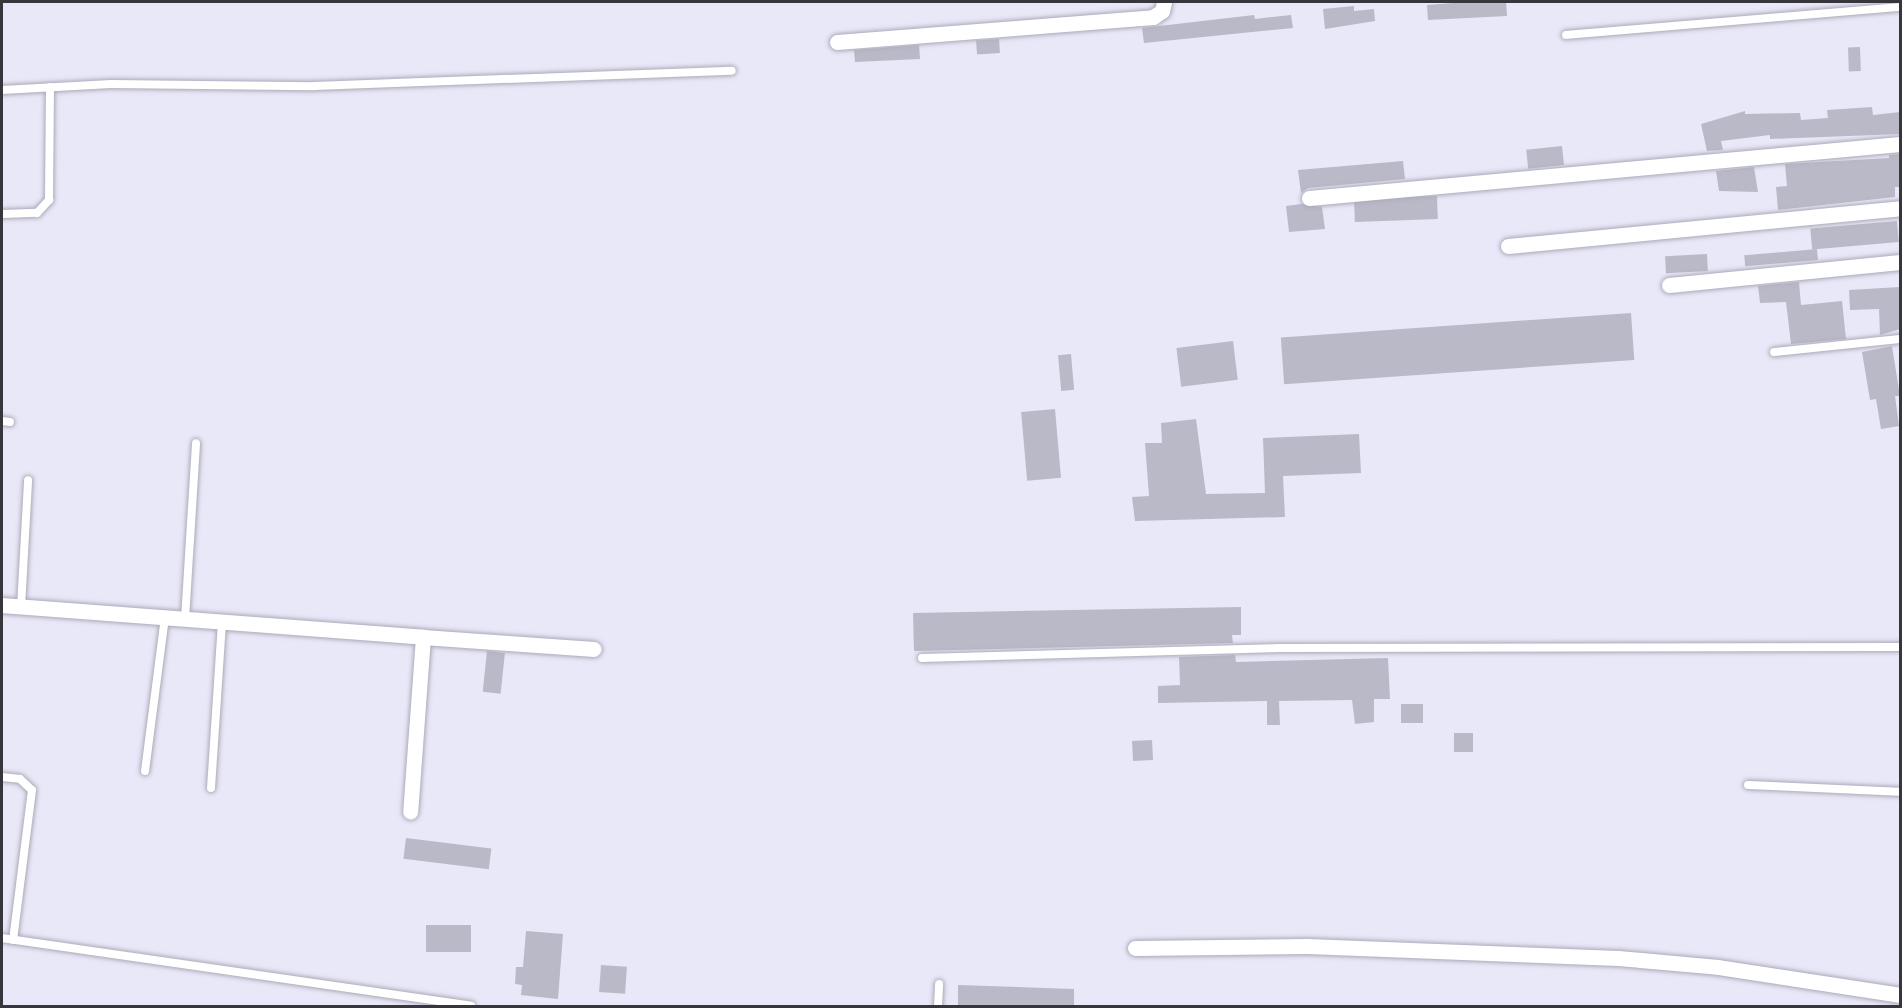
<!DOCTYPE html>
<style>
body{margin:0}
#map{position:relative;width:1902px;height:1008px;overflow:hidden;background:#e9e8f8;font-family:"DM Sans",sans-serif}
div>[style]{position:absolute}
.building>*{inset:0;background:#b9b9c8;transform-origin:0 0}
.roads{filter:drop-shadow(0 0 2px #aaaab9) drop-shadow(0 0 2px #aaaab9)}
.service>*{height:8px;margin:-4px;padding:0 4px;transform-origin:4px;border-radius:4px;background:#fff}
.minor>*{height:15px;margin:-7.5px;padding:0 7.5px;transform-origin:7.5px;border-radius:7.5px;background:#fff}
span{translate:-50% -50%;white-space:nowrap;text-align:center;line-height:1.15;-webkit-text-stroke:5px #fff;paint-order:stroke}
.frame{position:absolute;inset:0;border:3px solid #36363c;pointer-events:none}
</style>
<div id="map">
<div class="building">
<i style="clip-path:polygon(1467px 2px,1506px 2px,1507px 16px,1428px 20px,1427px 5px)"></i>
<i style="clip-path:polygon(1354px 6px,1354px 11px,1374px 9px,1375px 21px,1325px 29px,1323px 9px)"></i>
<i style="clip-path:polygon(1254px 15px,1255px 19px,1291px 15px,1293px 28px,1144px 43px,1142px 28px)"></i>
<i style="left:999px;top:39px;width:14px;height:23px;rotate:86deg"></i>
<i style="clip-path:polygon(919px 45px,920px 59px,855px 62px,854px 50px)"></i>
<i style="left:1860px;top:47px;width:24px;height:12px;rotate:88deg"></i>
<i style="clip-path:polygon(1872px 107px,1873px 115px,1900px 112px,1900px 134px,1770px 139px,1770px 135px,1721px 141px,1723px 150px,1707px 151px,1701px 124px,1745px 111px,1745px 114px,1800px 113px,1801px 120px,1828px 118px,1827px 110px)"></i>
<i style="left:1562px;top:146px;width:19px;height:36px;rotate:84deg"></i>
<i style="clip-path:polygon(1900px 154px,1900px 187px,1895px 187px,1895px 197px,1778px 210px,1776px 187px,1787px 186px,1785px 164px,1889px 158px,1889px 155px)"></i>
<i style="clip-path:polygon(1403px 161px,1405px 179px,1308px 188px,1301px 193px,1298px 170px)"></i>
<i style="clip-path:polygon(1754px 167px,1758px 192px,1719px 191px,1716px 171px)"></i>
<i style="left:1437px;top:196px;width:23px;height:83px;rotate:88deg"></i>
<i style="clip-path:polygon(1301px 204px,1322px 207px,1325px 229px,1289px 232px,1286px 206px)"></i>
<i style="left:1897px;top:221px;width:21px;height:87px;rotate:85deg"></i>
<i style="left:1817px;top:249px;width:11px;height:73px;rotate:85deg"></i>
<i style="left:1707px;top:254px;width:17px;height:42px;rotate:87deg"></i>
<i style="clip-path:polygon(1799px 282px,1801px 305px,1842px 301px,1846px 339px,1791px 344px,1786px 302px,1760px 303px,1758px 286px)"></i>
<i style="clip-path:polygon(1900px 287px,1900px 329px,1880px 335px,1879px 309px,1850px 310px,1849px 290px)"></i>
<i style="left:1631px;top:313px;width:47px;height:351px;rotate:86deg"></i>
<i style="left:1233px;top:341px;width:39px;height:57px;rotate:83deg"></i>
<i style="clip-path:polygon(1892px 346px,1900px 396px,1895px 396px,1899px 426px,1881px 429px,1876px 399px,1870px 400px,1862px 352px)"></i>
<i style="left:1071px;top:354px;width:36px;height:13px;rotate:85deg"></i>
<i style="left:1055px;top:409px;width:69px;height:34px;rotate:85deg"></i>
<i style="clip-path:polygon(1196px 419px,1206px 494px,1265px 493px,1263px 438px,1359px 434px,1361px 473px,1283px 476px,1285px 517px,1135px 521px,1132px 497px,1149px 496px,1145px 443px,1162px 443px,1161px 423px)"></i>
<i style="clip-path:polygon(1241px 607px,1241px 635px,1232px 635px,1233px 643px,914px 651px,913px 613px)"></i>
<i style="left:487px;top:651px;width:18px;height:41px;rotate:6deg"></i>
<i style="clip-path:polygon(1235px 655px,1236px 662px,1388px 658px,1390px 699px,1374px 699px,1374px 722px,1355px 724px,1352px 700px,1279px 701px,1280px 725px,1267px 725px,1267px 701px,1158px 703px,1158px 686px,1180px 685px,1179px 657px)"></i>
<i style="left:1423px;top:704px;width:19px;height:22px;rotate:90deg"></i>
<i style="left:1454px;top:733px;width:19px;height:19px"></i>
<i style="left:1152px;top:740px;width:20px;height:20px;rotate:87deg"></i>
<i style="left:406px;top:838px;width:86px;height:21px;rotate:7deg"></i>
<i style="left:426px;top:925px;width:45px;height:27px"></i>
<i style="clip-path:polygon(526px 931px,563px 934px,558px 999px,521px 995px,522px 985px,515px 984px,516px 967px,523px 967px)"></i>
<i style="left:601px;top:965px;width:26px;height:27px;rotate:4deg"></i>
<i style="clip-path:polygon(958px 985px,1074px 989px,1074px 1006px,958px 1006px)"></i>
</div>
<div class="roads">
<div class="service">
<i style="left:1566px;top:35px;width:335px;rotate:-4.8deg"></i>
<i style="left:2px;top:90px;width:109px;rotate:-3.2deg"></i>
<i style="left:111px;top:84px;width:203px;rotate:0.6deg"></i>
<i style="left:314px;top:86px;width:418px;rotate:-2.1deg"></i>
<i style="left:2px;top:214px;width:35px;rotate:-2deg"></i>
<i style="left:37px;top:213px;width:18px;rotate:-47deg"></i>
<i style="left:49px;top:200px;width:113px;rotate:-89.5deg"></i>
<i style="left:1774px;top:352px;width:127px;rotate:-5.9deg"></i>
<i style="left:2px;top:421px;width:8px;rotate:7deg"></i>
<i style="left:21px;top:607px;width:127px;rotate:-86.8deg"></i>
<i style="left:185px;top:619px;width:176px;rotate:-86.4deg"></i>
<i style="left:922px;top:658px;width:358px;rotate:-1.6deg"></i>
<i style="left:1280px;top:648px;width:620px;rotate:-0.09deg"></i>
<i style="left:145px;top:771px;width:154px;rotate:-82.6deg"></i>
<i style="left:2px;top:777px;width:18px;rotate:6deg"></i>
<i style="left:20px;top:779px;width:16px;rotate:43deg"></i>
<i style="left:32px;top:790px;width:151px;rotate:97.2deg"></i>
<i style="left:1748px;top:785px;width:152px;rotate:2.6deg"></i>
<i style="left:211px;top:788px;width:166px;rotate:-86.2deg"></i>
<i style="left:2px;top:938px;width:474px;rotate:8.2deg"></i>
<i style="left:938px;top:1006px;width:22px;rotate:-87deg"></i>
</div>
<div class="minor">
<i style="left:837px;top:42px;width:317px;rotate:-4.5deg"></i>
<i style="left:1153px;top:17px;width:11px;rotate:-34deg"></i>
<i style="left:1162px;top:11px;width:9px;rotate:-77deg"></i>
<i style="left:1309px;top:198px;width:593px;rotate:-5.22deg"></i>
<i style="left:1508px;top:246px;width:394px;rotate:-5.5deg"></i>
<i style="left:1669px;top:285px;width:232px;rotate:-5.7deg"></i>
<i style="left:2px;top:605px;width:422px;rotate:4.3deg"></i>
<i style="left:423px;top:637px;width:175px;rotate:94.2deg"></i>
<i style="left:423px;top:637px;width:171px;rotate:4deg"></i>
<i style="left:1135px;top:948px;width:172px;rotate:-0.7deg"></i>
<i style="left:1307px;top:946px;width:311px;rotate:2.2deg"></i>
<i style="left:1618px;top:958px;width:100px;rotate:5.1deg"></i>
<i style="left:1718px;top:967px;width:184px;rotate:8.7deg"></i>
</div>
</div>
<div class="frame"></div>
</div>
